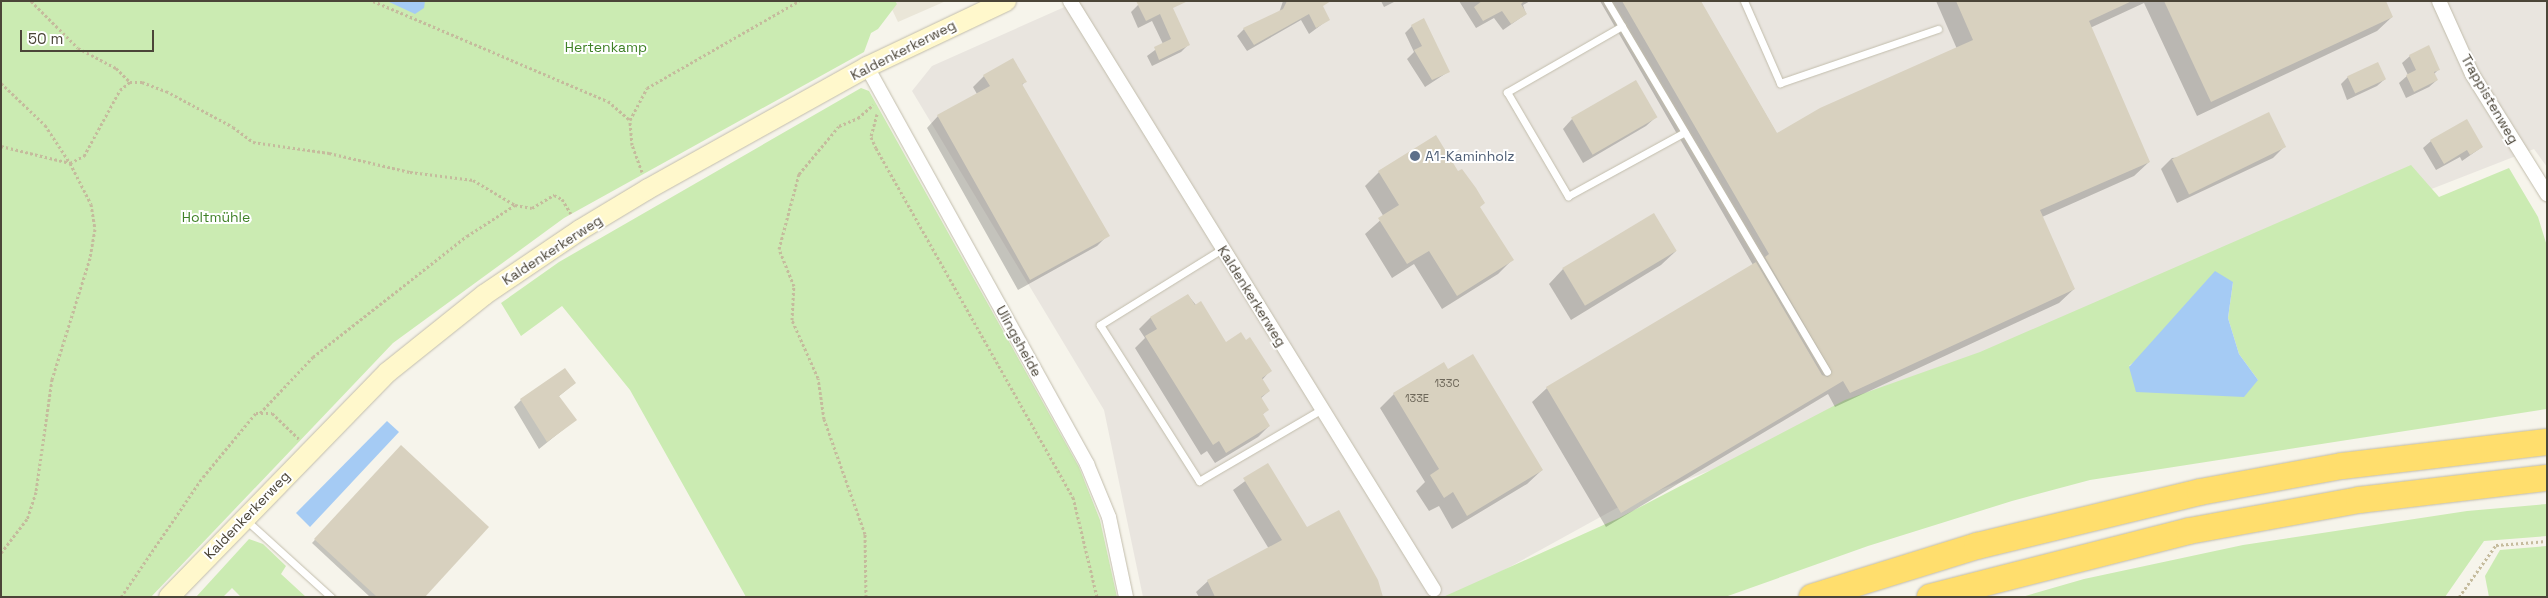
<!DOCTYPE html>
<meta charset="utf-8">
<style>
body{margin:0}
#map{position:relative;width:2548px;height:598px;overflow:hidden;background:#f6f4eb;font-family:"Space Grotesk",sans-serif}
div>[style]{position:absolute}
.residential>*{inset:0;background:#eae6d8}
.industrial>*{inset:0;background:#e9e5df}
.green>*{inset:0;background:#cbebb2}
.water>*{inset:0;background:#a5cbf4}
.shadow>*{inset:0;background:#0003}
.building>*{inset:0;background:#d8d1bf;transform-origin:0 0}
.path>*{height:3px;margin-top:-1.5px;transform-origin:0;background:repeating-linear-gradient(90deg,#c5bb9d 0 2.5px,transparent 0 5px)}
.roads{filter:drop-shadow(0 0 1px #c2bdac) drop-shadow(0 0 1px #c2bdac)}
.service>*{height:7px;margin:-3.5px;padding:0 3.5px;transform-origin:3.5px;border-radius:3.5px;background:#fff}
.minor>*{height:14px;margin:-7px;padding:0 7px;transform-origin:7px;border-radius:7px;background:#fff}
.secondary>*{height:20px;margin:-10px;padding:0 10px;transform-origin:10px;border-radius:10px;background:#fff8cc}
.motorway>*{height:26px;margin:-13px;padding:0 13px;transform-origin:13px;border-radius:13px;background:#ffde6d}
.dots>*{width:14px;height:14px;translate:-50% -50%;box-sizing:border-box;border:2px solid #fff;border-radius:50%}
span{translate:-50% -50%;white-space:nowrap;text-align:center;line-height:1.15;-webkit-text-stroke:4px #fff;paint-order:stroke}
.number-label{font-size:11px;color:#6e685a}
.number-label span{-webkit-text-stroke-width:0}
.park-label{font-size:14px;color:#3f8127}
.street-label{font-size:14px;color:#4b4538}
.service-label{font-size:14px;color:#4e5e75}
.left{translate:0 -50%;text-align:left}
.frame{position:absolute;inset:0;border:2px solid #4b4538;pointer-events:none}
.scale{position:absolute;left:20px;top:30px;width:134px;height:22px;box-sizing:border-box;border:2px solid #4b4538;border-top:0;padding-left:6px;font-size:15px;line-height:18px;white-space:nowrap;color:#4b4538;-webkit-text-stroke:4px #fff;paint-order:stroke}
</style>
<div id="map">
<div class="residential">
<i style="clip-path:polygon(888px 1px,946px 1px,898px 22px)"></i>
</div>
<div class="industrial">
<i style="clip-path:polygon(1078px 1px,2547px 1px,2547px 167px,2534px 149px,1624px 504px,1455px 597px,1143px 597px,1104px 410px,912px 91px,932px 66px)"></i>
</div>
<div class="green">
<i style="clip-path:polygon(1px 1px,895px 1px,897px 4px,878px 29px,871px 33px,864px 52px,564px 218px,393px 343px,151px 597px,1px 597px)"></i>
<i style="clip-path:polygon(861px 88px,869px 91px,1079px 467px,1100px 520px,1117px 597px,746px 597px,630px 390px,562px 306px,521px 336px,501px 303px,559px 262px)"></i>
<i style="clip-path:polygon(evenodd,2411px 165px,2439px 197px,2509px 168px,2538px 217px,2547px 246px,2547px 409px,2090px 480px,2012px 501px,1868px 546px,1725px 597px,1443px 597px,1619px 518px,1845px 400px,1980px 352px,2411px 165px,2233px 282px,2228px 318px,2239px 354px,2258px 380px,2129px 366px,2233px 282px)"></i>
<i style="clip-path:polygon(2547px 504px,2547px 536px,2484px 541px,2445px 597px,2022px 597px,2084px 579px,2243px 545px,2467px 511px)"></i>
<i style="clip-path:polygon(249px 539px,263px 544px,286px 566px,281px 574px,306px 597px,241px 597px,232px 588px,223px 597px,196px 597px)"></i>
<i style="clip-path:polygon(2547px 546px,2547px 597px,2489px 597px,2485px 576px,2500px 550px)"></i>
</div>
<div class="water">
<i style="clip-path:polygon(387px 1px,425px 1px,424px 8px,415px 14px)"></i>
<i style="clip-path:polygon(2215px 271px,2233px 282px,2228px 318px,2239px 354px,2258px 380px,2244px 397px,2136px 392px,2129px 367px)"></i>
<i style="clip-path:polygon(387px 421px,399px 432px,310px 527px,296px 513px)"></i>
</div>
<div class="shadow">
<i style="clip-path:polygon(1168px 1px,1188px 45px,1181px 52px,1152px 66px,1147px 56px,1163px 44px,1152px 21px,1138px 28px,1131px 12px,1138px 5px)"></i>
<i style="clip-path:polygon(1283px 1px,1318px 1px,1329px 19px,1309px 34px,1301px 20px,1247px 51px,1237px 36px,1244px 29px,1279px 13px)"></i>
<i style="clip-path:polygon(1381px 1px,1396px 1px,1384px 7px)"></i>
<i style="clip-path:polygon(1459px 1px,1530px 1px,1523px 5px,1526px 14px,1503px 30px,1494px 18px,1476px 28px)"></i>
<i style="clip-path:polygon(1600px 1px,1700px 1px,1777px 134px,1957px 49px,1936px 1px,2384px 1px,2392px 17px,2377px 31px,2197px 116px,2144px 3px,2090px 28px,2149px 162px,2134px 176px,2042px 217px,2074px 289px,2059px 303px,1835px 407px,1828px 394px,1606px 527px,1532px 402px,1547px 388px,1753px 265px)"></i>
<i style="clip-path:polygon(1412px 26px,1448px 72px,1425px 87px,1407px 59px,1414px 52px,1405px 33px)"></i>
<i style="clip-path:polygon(2410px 56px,2439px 69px,2434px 74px,2437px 80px,2429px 87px,2406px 98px,2399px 83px,2408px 75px,2402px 63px)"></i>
<i style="clip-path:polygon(984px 76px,1025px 82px,1021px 86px,1108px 235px,1097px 246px,1018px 290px,927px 128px,938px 116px,977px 94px,973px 87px)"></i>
<i style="clip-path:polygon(2348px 77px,2385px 79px,2377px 86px,2347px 100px,2341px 84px)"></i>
<i style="clip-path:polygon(1656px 117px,1646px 126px,1583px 163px,1563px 129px,1572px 119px)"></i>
<i style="clip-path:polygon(2431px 141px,2482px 147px,2462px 161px,2460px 157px,2436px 170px,2423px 148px)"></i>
<i style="clip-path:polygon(2284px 147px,2273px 158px,2177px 203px,2161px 169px,2172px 158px)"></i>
<i style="clip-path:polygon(1379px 172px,1479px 208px,1512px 260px,1498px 274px,1442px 309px,1414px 264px,1392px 278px,1365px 234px,1384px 217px,1365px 186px)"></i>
<i style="clip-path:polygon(1676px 251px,1661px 265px,1571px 320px,1549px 284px,1563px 269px)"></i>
<i style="clip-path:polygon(1188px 295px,1226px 343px,1270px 371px,1262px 380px,1269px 391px,1260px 399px,1267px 410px,1262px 415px,1269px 426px,1258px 437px,1215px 463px,1207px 451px,1201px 455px,1135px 348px,1145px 338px,1139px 329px,1150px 318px)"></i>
<i style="clip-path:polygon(1448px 371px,1542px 470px,1527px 484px,1452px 529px,1439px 506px,1429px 511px,1416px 491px,1425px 482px,1380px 408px,1394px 394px)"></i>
<i style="clip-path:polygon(575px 383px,558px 397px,575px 420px,539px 449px,514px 407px,521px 400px)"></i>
<i style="clip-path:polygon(401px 447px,423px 597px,370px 597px,312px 543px)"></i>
<i style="clip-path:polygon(1267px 465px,1307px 528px,1382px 597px,1199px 597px,1196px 592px,1208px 581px,1269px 549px,1233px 490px)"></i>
</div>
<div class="building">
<i style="clip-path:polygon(1136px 1px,1188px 1px,1173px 8px,1190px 45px,1159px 60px,1154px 47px,1171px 39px,1160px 14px,1146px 21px)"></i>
<i style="clip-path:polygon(1287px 1px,1331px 1px,1323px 6px,1330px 20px,1316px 28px,1309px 14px,1254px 45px,1243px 28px,1283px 9px)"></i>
<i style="clip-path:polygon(1482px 1px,1524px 1px,1521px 4px,1527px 14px,1511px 24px,1502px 11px,1483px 21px,1474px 7px)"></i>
<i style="clip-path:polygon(1622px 1px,1701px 1px,1777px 133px,1820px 108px,1973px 40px,1956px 1px,2132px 1px,2089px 21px,2150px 162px,2040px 210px,2075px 289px,1850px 393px,1843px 381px,1621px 513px,1546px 387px,1756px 262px,1822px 375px,1828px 377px,1832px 372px,1765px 257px,1769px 254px)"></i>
<i style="clip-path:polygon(2164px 1px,2386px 1px,2393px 17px,2211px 102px)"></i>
<i style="clip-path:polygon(1424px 18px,1450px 72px,1432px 80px,1414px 50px,1422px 46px,1411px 25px)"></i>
<i style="clip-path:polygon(2429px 45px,2440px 70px,2434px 72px,2438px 80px,2414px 92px,2406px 75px,2416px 70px,2409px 55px)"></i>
<i style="clip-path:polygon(1013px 58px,1027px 82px,1022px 84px,1110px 236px,1030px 280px,937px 115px,990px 86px,983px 75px)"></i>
<i style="left:2378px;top:62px;width:19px;height:34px;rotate:65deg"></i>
<i style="left:1636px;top:80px;width:43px;height:75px;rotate:60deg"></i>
<i style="left:2269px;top:112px;width:39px;height:108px;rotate:64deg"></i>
<i style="clip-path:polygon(2467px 119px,2483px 147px,2470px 155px,2467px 150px,2444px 164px,2430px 140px)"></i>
<i style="clip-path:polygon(1436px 135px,1458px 171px,1462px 169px,1476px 188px,1485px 203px,1480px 207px,1514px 260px,1457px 296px,1429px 251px,1407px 264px,1378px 218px,1399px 205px,1378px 171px)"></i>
<i style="left:1654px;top:213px;width:44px;height:107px;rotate:59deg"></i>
<i style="clip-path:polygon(1188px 294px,1195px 305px,1201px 301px,1226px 342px,1241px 332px,1246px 340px,1250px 337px,1272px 371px,1262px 378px,1270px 391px,1261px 397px,1269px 410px,1263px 414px,1270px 426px,1226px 453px,1219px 441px,1213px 445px,1145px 336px,1157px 329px,1150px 317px)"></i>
<i style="clip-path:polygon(1473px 354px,1543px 470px,1467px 516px,1453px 492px,1444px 498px,1430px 475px,1439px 469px,1393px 393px,1444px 362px,1448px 369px)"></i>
<i style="clip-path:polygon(565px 368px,576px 383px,559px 396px,577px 420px,547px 442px,520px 399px)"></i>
<i style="clip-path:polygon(401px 445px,489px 527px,425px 597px,377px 597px,314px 539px)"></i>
<i style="clip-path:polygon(1268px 463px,1307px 527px,1339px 510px,1378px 580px,1383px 597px,1215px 597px,1207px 580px,1282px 540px,1243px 478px)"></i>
</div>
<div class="path">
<i style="left:31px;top:1px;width:66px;rotate:45deg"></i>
<i style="left:78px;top:48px;width:43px;rotate:27.8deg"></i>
<i style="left:116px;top:68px;width:20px;rotate:45deg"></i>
<i style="left:373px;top:1px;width:255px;rotate:23.1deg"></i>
<i style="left:608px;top:101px;width:29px;rotate:41deg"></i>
<i style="left:1px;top:83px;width:61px;rotate:43.7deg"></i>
<i style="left:45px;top:125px;width:45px;rotate:56.7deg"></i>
<i style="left:70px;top:163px;width:46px;rotate:62.9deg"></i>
<i style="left:91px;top:204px;width:25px;rotate:81deg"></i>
<i style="left:95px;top:229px;width:29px;rotate:100deg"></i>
<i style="left:90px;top:258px;width:127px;rotate:107.4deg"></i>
<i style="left:52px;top:379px;width:114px;rotate:98.1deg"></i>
<i style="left:36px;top:492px;width:28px;rotate:108deg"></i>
<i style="left:27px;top:519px;width:43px;rotate:127.4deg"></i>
<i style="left:877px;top:114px;width:24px;rotate:105deg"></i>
<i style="left:871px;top:137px;width:12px;rotate:66deg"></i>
<i style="left:876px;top:148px;width:401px;rotate:60.6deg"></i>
<i style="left:1073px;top:497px;width:103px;rotate:76.5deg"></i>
<i style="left:1px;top:146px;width:71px;rotate:13.8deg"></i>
<i style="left:70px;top:163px;width:16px;rotate:-27deg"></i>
<i style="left:84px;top:156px;width:75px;rotate:-61.4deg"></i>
<i style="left:120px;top:90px;width:13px;rotate:-39deg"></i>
<i style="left:130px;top:82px;width:12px"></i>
<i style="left:142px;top:82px;width:26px;rotate:21deg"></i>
<i style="left:166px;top:91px;width:76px;rotate:28.2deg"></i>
<i style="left:233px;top:127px;width:25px;rotate:37deg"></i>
<i style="left:253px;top:142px;width:77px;rotate:8.2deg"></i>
<i style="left:329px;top:153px;width:83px;rotate:13.2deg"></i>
<i style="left:410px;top:172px;width:64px;rotate:7.2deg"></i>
<i style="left:473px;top:180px;width:49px;rotate:30.8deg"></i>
<i style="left:515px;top:205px;width:17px;rotate:10deg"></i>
<i style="left:532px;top:208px;width:26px;rotate:-31deg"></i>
<i style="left:554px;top:195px;width:9px;rotate:27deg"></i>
<i style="left:562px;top:199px;width:17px;rotate:59deg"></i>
<i style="left:642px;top:172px;width:29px;rotate:-110deg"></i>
<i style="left:632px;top:145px;width:25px;rotate:-95deg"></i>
<i style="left:630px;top:120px;width:36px;rotate:-62deg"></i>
<i style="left:647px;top:88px;width:175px;rotate:-29.8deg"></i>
<i style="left:260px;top:413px;width:77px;rotate:-46.6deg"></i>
<i style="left:313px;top:357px;width:196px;rotate:-38.2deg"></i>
<i style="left:467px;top:236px;width:57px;rotate:-32.9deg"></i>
<i style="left:121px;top:597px;width:145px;rotate:-55.7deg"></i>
<i style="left:203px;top:477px;width:83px;rotate:-50.4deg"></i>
<i style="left:256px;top:413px;width:16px"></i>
<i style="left:272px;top:413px;width:37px;rotate:44deg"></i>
<i style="left:866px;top:597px;width:63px;rotate:-90.9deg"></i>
<i style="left:865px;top:534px;width:122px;rotate:-109.6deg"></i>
<i style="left:824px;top:419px;width:41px;rotate:-98.3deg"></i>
<i style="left:818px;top:378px;width:64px;rotate:-114.1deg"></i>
<i style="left:792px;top:320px;width:34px;rotate:-87deg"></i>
<i style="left:794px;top:286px;width:40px;rotate:-112deg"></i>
<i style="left:779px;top:249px;width:78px;rotate:-75.1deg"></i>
<i style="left:799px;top:174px;width:62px;rotate:-50.2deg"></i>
<i style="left:839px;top:126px;width:21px;rotate:-23deg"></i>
<i style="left:858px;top:118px;width:20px;rotate:-41deg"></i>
<i style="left:2459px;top:597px;width:64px;rotate:-54.6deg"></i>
<i style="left:2496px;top:545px;width:51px;rotate:-4.5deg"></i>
</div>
<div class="roads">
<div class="service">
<i style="left:1607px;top:1px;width:431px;rotate:59.3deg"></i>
<i style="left:1744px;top:1px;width:90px;rotate:66.3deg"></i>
<i style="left:1780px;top:83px;width:167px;rotate:-18.9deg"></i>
<i style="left:1622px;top:26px;width:133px;rotate:150.1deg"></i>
<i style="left:1507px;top:92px;width:121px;rotate:59.6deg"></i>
<i style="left:1568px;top:196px;width:133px;rotate:-28.7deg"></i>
<i style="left:1222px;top:249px;width:144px;rotate:148.1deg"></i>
<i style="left:1100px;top:325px;width:185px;rotate:57.6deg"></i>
<i style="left:1199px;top:481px;width:143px;rotate:-30.3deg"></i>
<i style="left:246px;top:520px;width:115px;rotate:42.2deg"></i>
</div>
<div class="minor">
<i style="left:1070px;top:1px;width:692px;rotate:58.28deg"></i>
<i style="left:2439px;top:1px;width:80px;rotate:65.7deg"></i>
<i style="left:2472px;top:74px;width:142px;rotate:58deg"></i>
<i style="left:867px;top:67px;width:454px;rotate:61deg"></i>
<i style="left:1087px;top:464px;width:57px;rotate:67.5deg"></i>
<i style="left:1109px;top:517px;width:82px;rotate:78deg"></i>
</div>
<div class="secondary">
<i style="left:169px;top:597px;width:314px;rotate:-45.8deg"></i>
<i style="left:388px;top:372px;width:123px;rotate:-38.7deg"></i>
<i style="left:484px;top:295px;width:116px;rotate:-34.1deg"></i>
<i style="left:580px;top:230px;width:79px;rotate:-31.1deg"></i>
<i style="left:648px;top:189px;width:251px;rotate:-29.1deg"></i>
<i style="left:867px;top:67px;width:154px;rotate:-25.4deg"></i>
</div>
<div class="motorway">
<i style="left:1812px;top:597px;width:173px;rotate:-17.2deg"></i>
<i style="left:1977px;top:546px;width:229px;rotate:-13.6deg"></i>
<i style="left:2200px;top:492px;width:144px;rotate:-10.4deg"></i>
<i style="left:2342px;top:466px;width:206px;rotate:-6.7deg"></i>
<i style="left:1930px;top:597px;width:267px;rotate:-14.3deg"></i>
<i style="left:2189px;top:531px;width:173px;rotate:-10.3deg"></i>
<i style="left:2359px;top:500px;width:189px;rotate:-6.7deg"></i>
</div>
</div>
<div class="dots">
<i style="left:1415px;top:156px;background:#5c6f8a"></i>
</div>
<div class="number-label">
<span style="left:1447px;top:383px">133C</span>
<span style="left:1417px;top:398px">133E</span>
</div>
<div class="park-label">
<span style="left:606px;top:47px">Hertenkamp</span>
<span style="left:216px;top:217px">Holtmühle</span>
</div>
<div class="street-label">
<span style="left:903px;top:50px;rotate:-27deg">Kaldenkerkerweg</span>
<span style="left:2490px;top:99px;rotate:60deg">Trappistenweg</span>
<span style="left:552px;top:250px;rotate:-33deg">Kaldenkerkerweg</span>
<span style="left:1252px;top:296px;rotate:58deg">Kaldenkerkerweg</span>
<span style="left:1019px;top:341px;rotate:61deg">Ulingsheide</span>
<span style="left:247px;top:515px;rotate:-46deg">Kaldenkerkerweg</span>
</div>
<div class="service-label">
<span class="left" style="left:1425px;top:156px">A1-Kaminholz</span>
</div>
<div class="frame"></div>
<div class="scale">50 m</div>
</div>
